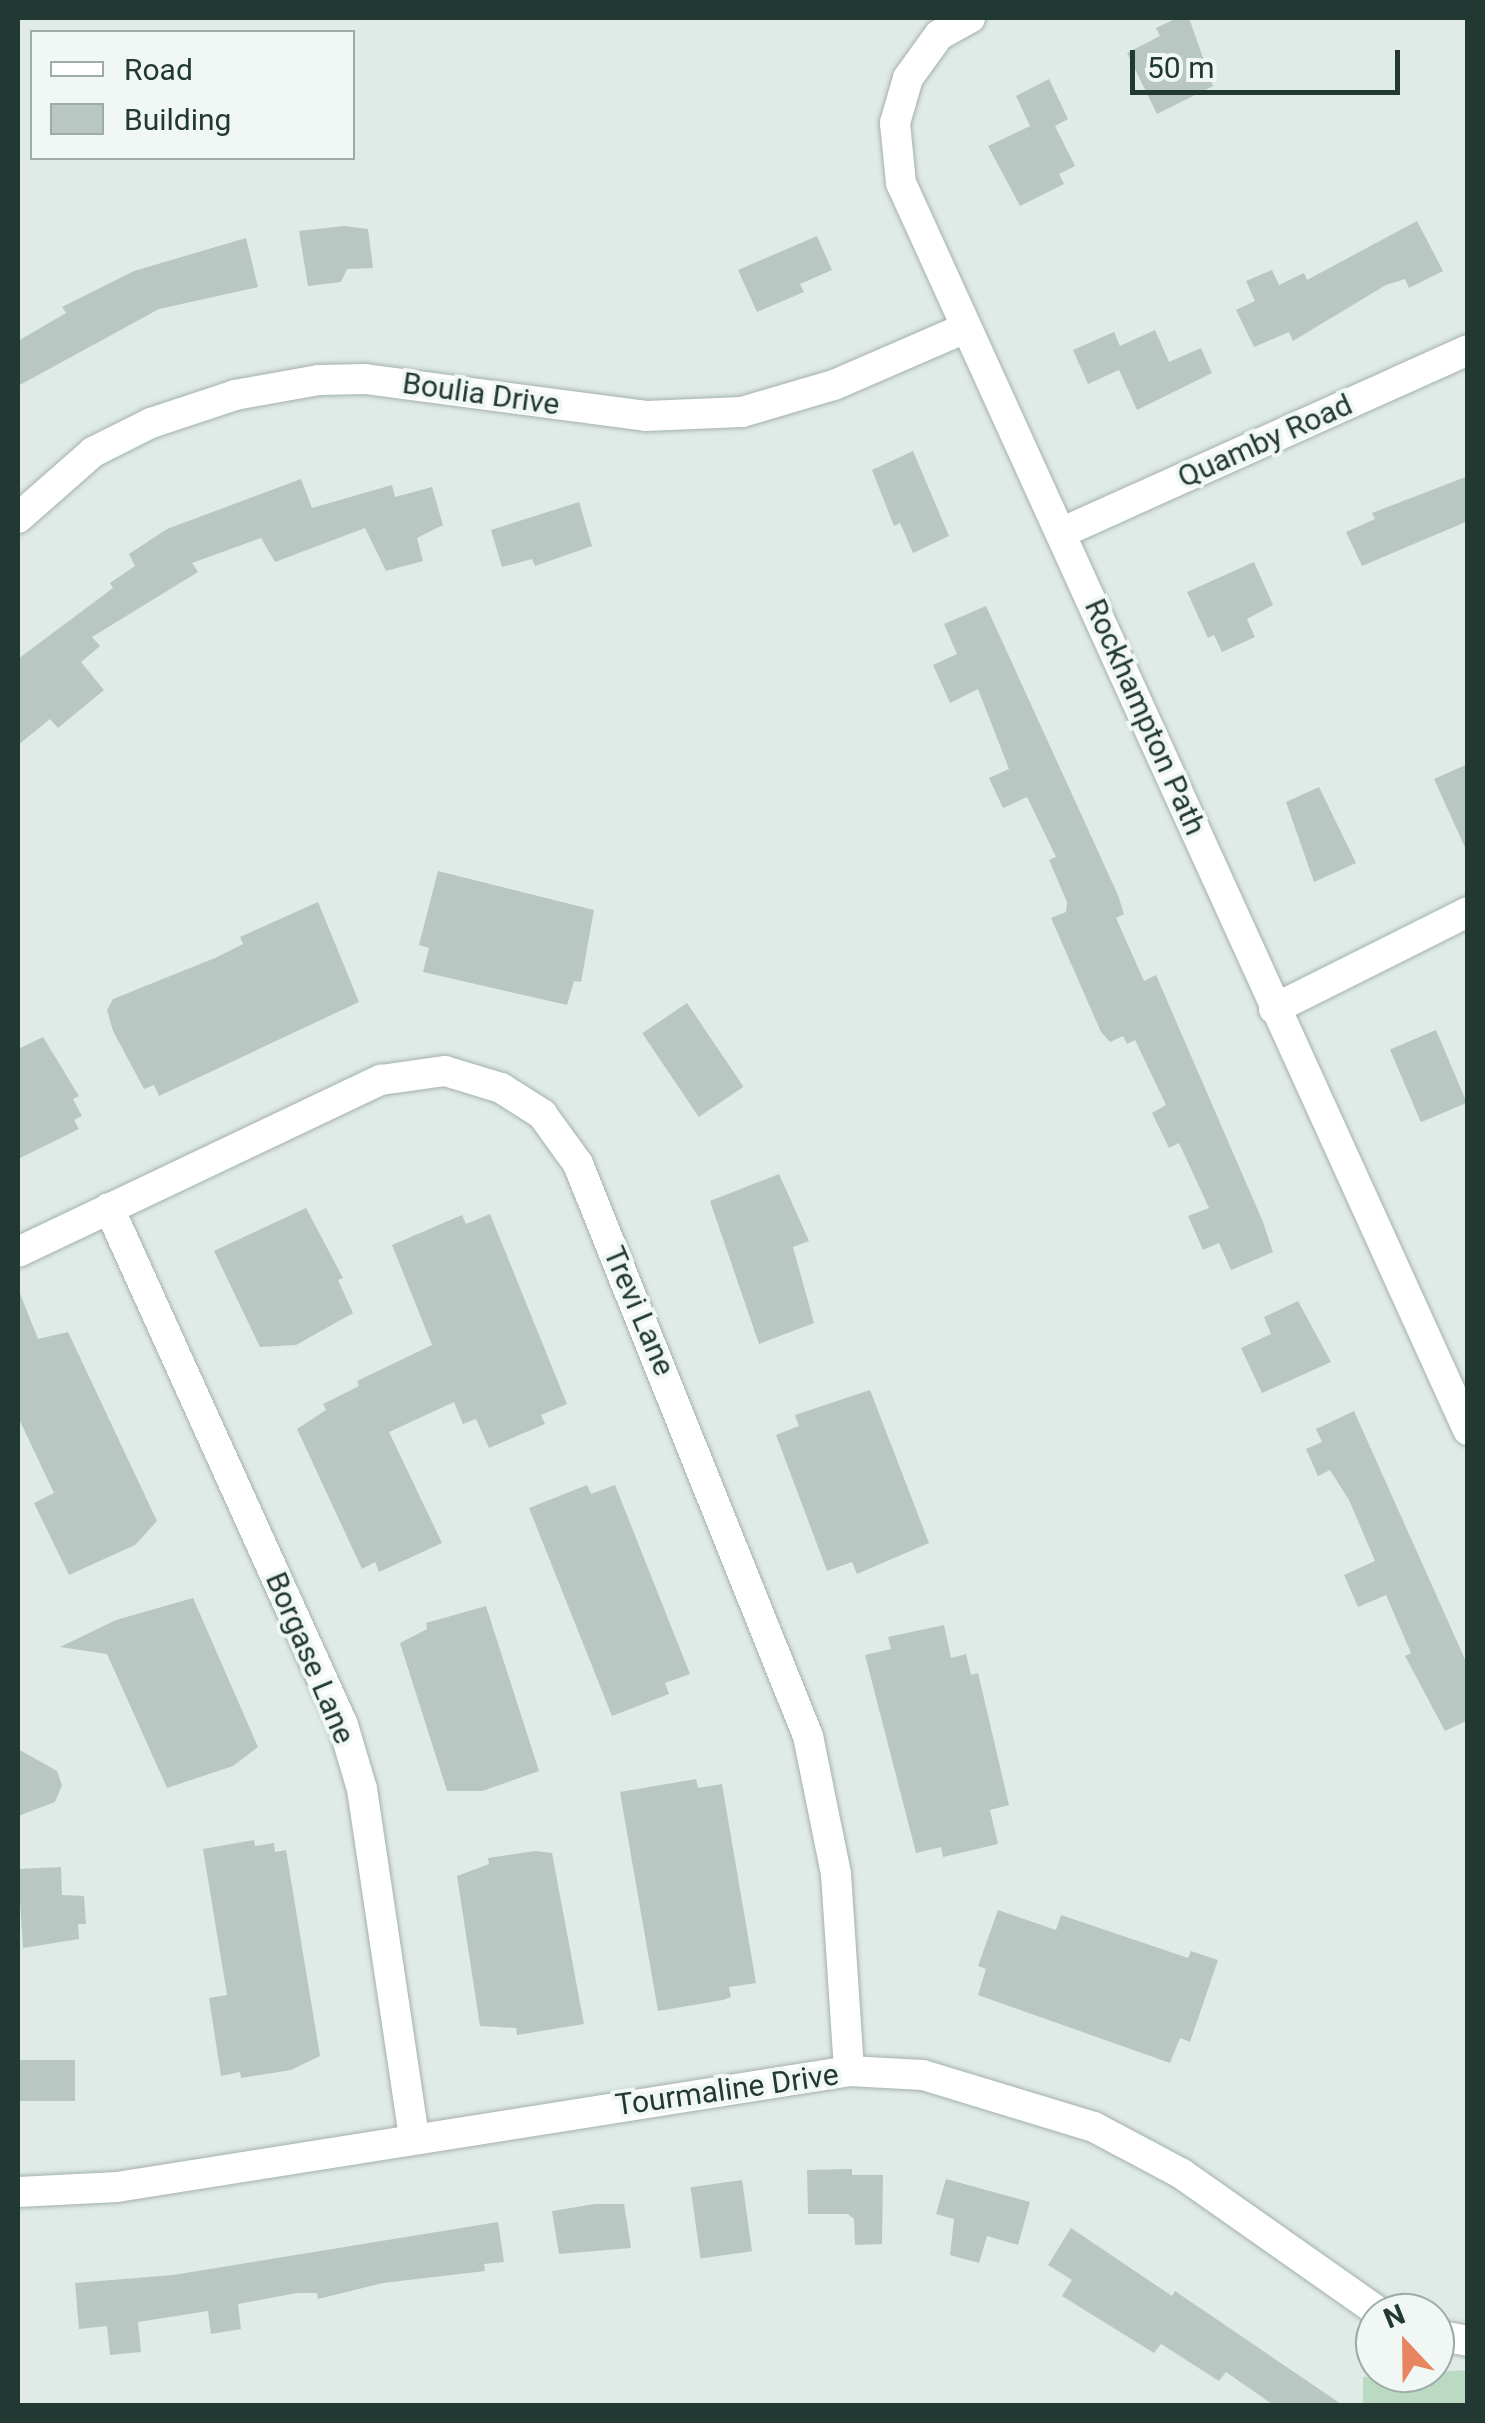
<!DOCTYPE html>
<style>
body{margin:0}
#map{position:relative;width:1485px;height:2423px;overflow:hidden;background:#e0eae6;font-family:Roboto,sans-serif}
div>[style]{position:absolute}
.green>*{inset:0;background:#bbdac4}
.building>*{inset:0;background:#b9c7c2;transform-origin:0 0}
.roads{filter:drop-shadow(0 0 2px #a3b1ad) drop-shadow(0 0 2px #a3b1ad)}
.minor>*{height:30px;margin:-15px;padding:0 15px;transform-origin:15px;border-radius:15px;background:#fff}
span{translate:-50% -50%;white-space:nowrap;text-align:center;line-height:1.15;-webkit-text-stroke:8px #f0f7f4;paint-order:stroke}
.street-label{font-size:30px;color:#223933}
.frame{position:absolute;inset:0;border:20px solid #223933;pointer-events:none}
.legend{position:absolute;left:30px;top:30px;width:325px;height:130px;box-sizing:border-box;background:#f0f7f4;border:2px solid #9eaba7;margin:0;padding:12px 18px;list-style:none;font-size:30px;color:#223933}
.legend li{display:flex;align-items:center;gap:20px;height:50px}
.legend b{width:50px;border:2px solid #9eaba7}
.north{position:absolute;left:1355px;top:2293px;width:100px;height:100px;box-sizing:border-box;background:#f0f7f4;border:2px solid #9eaba7;border-radius:50%;rotate:338deg;font-size:28px;font-weight:700;line-height:40px;text-align:center;color:#223933}
.north::after{content:'';display:block;margin:auto;width:35px;height:45px;background:#e88561;clip-path:polygon(50% 0,100% 100%,50% 72%,0 100%)}
.scale{position:absolute;left:1130px;top:50px;width:270px;height:45px;box-sizing:border-box;border:5px solid #223933;border-top:0;padding-left:12px;font-size:30px;line-height:35px;white-space:nowrap;color:#223933;-webkit-text-stroke:8px #f0f7f4;paint-order:stroke}
</style>
<div id="map">
<div class="green">
<i style="clip-path:polygon(1467px 2370px,1467px 2405px,1363px 2405px,1363px 2377px)"></i>
</div>
<div class="building">
<i style="clip-path:polygon(1177px 18px,1189px 18px,1213px 86px,1157px 114px,1127px 53px,1160px 36px,1156px 28px)"></i>
<i style="clip-path:polygon(1049px 79px,1068px 119px,1055px 126px,1075px 166px,1059px 174px,1064px 184px,1020px 206px,988px 146px,1030px 126px,1016px 96px)"></i>
<i style="clip-path:polygon(1417px 221px,1443px 271px,1409px 288px,1405px 279px,1386px 285px,1293px 341px,1289px 332px,1254px 347px,1236px 310px,1255px 301px,1246px 281px,1272px 270px,1279px 285px,1304px 273px,1307px 280px)"></i>
<i style="clip-path:polygon(344px 226px,368px 229px,373px 268px,347px 269px,341px 282px,308px 286px,299px 231px)"></i>
<i style="clip-path:polygon(817px 236px,832px 270px,800px 284px,804px 292px,757px 312px,738px 270px)"></i>
<i style="clip-path:polygon(246px 238px,258px 287px,159px 309px,18px 386px,18px 341px,66px 313px,62px 307px,134px 271px)"></i>
<i style="clip-path:polygon(1155px 330px,1169px 362px,1201px 348px,1212px 373px,1137px 410px,1119px 370px,1088px 384px,1073px 350px,1114px 332px,1120px 346px)"></i>
<i style="clip-path:polygon(913px 451px,949px 536px,913px 553px,900px 523px,894px 526px,872px 470px)"></i>
<i style="clip-path:polygon(1468px 476px,1468px 521px,1362px 566px,1346px 532px,1375px 519px,1372px 513px)"></i>
<i style="clip-path:polygon(301px 479px,312px 508px,392px 485px,395px 497px,432px 487px,443px 525px,417px 538px,423px 561px,386px 571px,365px 528px,275px 562px,261px 538px,192px 563px,198px 572px,92px 637px,100px 646px,81px 662px,104px 690px,58px 728px,50px 719px,18px 745px,18px 659px,113px 588px,110px 583px,135px 566px,129px 554px,167px 529px)"></i>
<i style="clip-path:polygon(579px 502px,592px 546px,535px 566px,532px 559px,502px 567px,491px 530px)"></i>
<i style="clip-path:polygon(1254px 562px,1273px 605px,1247px 619px,1255px 637px,1222px 652px,1214px 635px,1208px 638px,1187px 592px)"></i>
<i style="clip-path:polygon(986px 606px,1118px 895px,1124px 914px,1116px 918px,1144px 981px,1156px 975px,1263px 1222px,1273px 1252px,1231px 1270px,1219px 1243px,1203px 1250px,1188px 1216px,1209px 1208px,1179px 1143px,1169px 1148px,1152px 1113px,1166px 1105px,1135px 1040px,1127px 1044px,1123px 1036px,1110px 1042px,1101px 1032px,1051px 918px,1066px 912px,1067px 902px,1049px 860px,1056px 857px,1027px 797px,1003px 808px,989px 778px,1009px 769px,978px 689px,950px 703px,933px 665px,957px 654px,944px 624px)"></i>
<i style="clip-path:polygon(1468px 764px,1468px 854px,1434px 779px)"></i>
<i style="clip-path:polygon(1319px 787px,1356px 863px,1314px 882px,1286px 802px)"></i>
<i style="clip-path:polygon(438px 871px,594px 910px,581px 982px,574px 981px,567px 1005px,423px 972px,429px 948px,419px 945px)"></i>
<i style="clip-path:polygon(318px 902px,359px 1002px,159px 1096px,154px 1085px,144px 1089px,113px 1031px,107px 1010px,113px 999px,215px 958px,243px 944px,240px 937px)"></i>
<i style="left:687px;top:1003px;width:101px;height:54px;rotate:56deg"></i>
<i style="left:1436px;top:1030px;width:79px;height:50px;rotate:67deg"></i>
<i style="clip-path:polygon(43px 1037px,79px 1096px,73px 1099px,82px 1116px,74px 1120px,79px 1129px,18px 1159px,18px 1049px)"></i>
<i style="clip-path:polygon(779px 1174px,809px 1241px,793px 1247px,814px 1323px,759px 1344px,710px 1201px)"></i>
<i style="clip-path:polygon(306px 1208px,343px 1278px,338px 1280px,353px 1313px,296px 1345px,260px 1347px,214px 1251px)"></i>
<i style="clip-path:polygon(490px 1214px,567px 1404px,541px 1415px,545px 1424px,489px 1448px,476px 1419px,463px 1424px,454px 1402px,389px 1432px,442px 1543px,379px 1572px,375px 1562px,362px 1569px,297px 1429px,326px 1410px,323px 1404px,359px 1386px,357px 1381px,432px 1345px,392px 1245px,462px 1215px,466px 1224px)"></i>
<i style="clip-path:polygon(19px 1291px,38px 1339px,68px 1332px,157px 1521px,135px 1545px,69px 1575px,34px 1503px,54px 1493px,18px 1417px)"></i>
<i style="clip-path:polygon(1298px 1301px,1331px 1362px,1262px 1393px,1241px 1348px,1271px 1334px,1264px 1317px)"></i>
<i style="clip-path:polygon(870px 1390px,929px 1543px,857px 1574px,852px 1562px,827px 1571px,776px 1435px,799px 1426px,795px 1415px)"></i>
<i style="clip-path:polygon(1354px 1411px,1468px 1666px,1468px 1720px,1445px 1731px,1405px 1656px,1411px 1653px,1386px 1595px,1358px 1607px,1344px 1575px,1375px 1561px,1349px 1500px,1330px 1470px,1318px 1476px,1306px 1449px,1322px 1442px,1316px 1429px)"></i>
<i style="clip-path:polygon(587px 1485px,591px 1494px,615px 1485px,690px 1674px,665px 1683px,669px 1694px,612px 1716px,529px 1508px)"></i>
<i style="clip-path:polygon(193px 1598px,258px 1747px,233px 1766px,167px 1788px,107px 1654px,60px 1647px,116px 1620px)"></i>
<i style="clip-path:polygon(486px 1606px,539px 1771px,482px 1791px,447px 1791px,400px 1643px,427px 1629px,426px 1623px)"></i>
<i style="clip-path:polygon(944px 1625px,951px 1658px,966px 1654px,971px 1675px,978px 1673px,1009px 1805px,990px 1810px,998px 1844px,943px 1857px,941px 1847px,916px 1853px,865px 1655px,891px 1649px,888px 1637px)"></i>
<i style="clip-path:polygon(18px 1749px,57px 1771px,62px 1785px,55px 1802px,18px 1816px)"></i>
<i style="clip-path:polygon(696px 1779px,698px 1788px,722px 1784px,756px 1983px,729px 1987px,731px 1997px,723px 2000px,658px 2011px,620px 1792px)"></i>
<i style="clip-path:polygon(254px 1840px,255px 1846px,274px 1843px,275px 1852px,286px 1850px,320px 2056px,291px 2070px,241px 2078px,240px 2072px,221px 2076px,209px 1998px,227px 1995px,203px 1849px)"></i>
<i style="clip-path:polygon(535px 1851px,552px 1853px,584px 2024px,517px 2035px,516px 2028px,480px 2026px,457px 1876px,489px 1864px,488px 1858px)"></i>
<i style="clip-path:polygon(61px 1867px,62px 1895px,84px 1896px,86px 1924px,78px 1924px,79px 1939px,23px 1948px,18px 1869px)"></i>
<i style="clip-path:polygon(998px 1910px,1056px 1930px,1061px 1915px,1188px 1958px,1191px 1951px,1218px 1960px,1190px 2042px,1180px 2038px,1170px 2063px,978px 1995px,986px 1969px,978px 1966px)"></i>
<i style="left:18px;top:2060px;width:57px;height:41px"></i>
<i style="clip-path:polygon(852px 2169px,852px 2175px,883px 2175px,882px 2244px,855px 2245px,854px 2219px,848px 2214px,808px 2214px,807px 2170px)"></i>
<i style="clip-path:polygon(946px 2179px,1030px 2202px,1018px 2245px,987px 2236px,979px 2263px,950px 2255px,954px 2219px,936px 2214px)"></i>
<i style="left:742px;top:2180px;width:72px;height:52px;rotate:82deg"></i>
<i style="clip-path:polygon(595px 2204px,624px 2204px,631px 2248px,559px 2254px,552px 2211px)"></i>
<i style="clip-path:polygon(498px 2222px,504px 2262px,484px 2264px,485px 2271px,383px 2283px,318px 2299px,317px 2293px,297px 2293px,238px 2304px,241px 2329px,211px 2334px,208px 2311px,138px 2322px,141px 2352px,110px 2355px,107px 2326px,79px 2329px,75px 2283px,173px 2275px)"></i>
<i style="clip-path:polygon(1071px 2228px,1172px 2296px,1175px 2291px,1344px 2406px,1275px 2406px,1226px 2372px,1219px 2381px,1161px 2344px,1154px 2353px,1062px 2296px,1072px 2280px,1048px 2265px)"></i>
</div>
<div class="roads">
<div class="minor">
<i style="left:970px;top:18px;width:35px;rotate:151deg"></i>
<i style="left:939px;top:35px;width:53px;rotate:125.8deg"></i>
<i style="left:908px;top:78px;width:47px;rotate:106.1deg"></i>
<i style="left:895px;top:123px;width:60px;rotate:84.3deg"></i>
<i style="left:901px;top:183px;width:1370px;rotate:65.55deg"></i>
<i style="left:18px;top:518px;width:100px;rotate:-41.3deg"></i>
<i style="left:93px;top:452px;width:65px;rotate:-26.6deg"></i>
<i style="left:151px;top:423px;width:89px;rotate:-18.4deg"></i>
<i style="left:235px;top:395px;width:85px;rotate:-10.1deg"></i>
<i style="left:319px;top:380px;width:46px;rotate:-1.2deg"></i>
<i style="left:365px;top:379px;width:283px;rotate:7.5deg"></i>
<i style="left:646px;top:416px;width:96px;rotate:-2.4deg"></i>
<i style="left:742px;top:412px;width:96px;rotate:-16.4deg"></i>
<i style="left:834px;top:385px;width:144px;rotate:-23.4deg"></i>
<i style="left:1063px;top:532px;width:444px;rotate:-24.2deg"></i>
<i style="left:1274px;top:1009px;width:217px;rotate:-26.6deg"></i>
<i style="left:109px;top:1208px;width:567px;rotate:65.65deg"></i>
<i style="left:343px;top:1725px;width:67px;rotate:73.5deg"></i>
<i style="left:362px;top:1789px;width:352px;rotate:81.5deg"></i>
<i style="left:18px;top:1252px;width:402px;rotate:-25.4deg"></i>
<i style="left:381px;top:1080px;width:65px;rotate:-8deg"></i>
<i style="left:445px;top:1071px;width:59px;rotate:16.9deg"></i>
<i style="left:501px;top:1088px;width:49px;rotate:32.4deg"></i>
<i style="left:542px;top:1114px;width:62px;rotate:54.2deg"></i>
<i style="left:578px;top:1164px;width:617px;rotate:68.1deg"></i>
<i style="left:808px;top:1736px;width:141px;rotate:78.5deg"></i>
<i style="left:836px;top:1874px;width:197px;rotate:86.2deg"></i>
<i style="left:18px;top:2192px;width:99px;rotate:-2.9deg"></i>
<i style="left:117px;top:2187px;width:741px;rotate:-9deg"></i>
<i style="left:849px;top:2071px;width:74px;rotate:3.1deg"></i>
<i style="left:923px;top:2075px;width:179px;rotate:16.9deg"></i>
<i style="left:1094px;top:2127px;width:100px;rotate:28.1deg"></i>
<i style="left:1182px;top:2174px;width:242px;rotate:35.1deg"></i>
<i style="left:1435px;top:2335px;width:34px;rotate:10deg"></i>
</div>
</div>
<div class="street-label">
<span style="left:481px;top:394px;rotate:8deg">Boulia Drive</span>
<span style="left:1265px;top:441px;rotate:-24deg">Quamby Road</span>
<span style="left:1145px;top:717px;rotate:66deg">Rockhampton Path</span>
<span style="left:639px;top:1311px;rotate:67deg">Trevi Lane</span>
<span style="left:310px;top:1658px;rotate:67deg">Borgase Lane</span>
<span style="left:727px;top:2090px;rotate:-8deg">Tourmaline Drive</span>
</div>
<div class="frame"></div>
<ul class="legend">
<li><b style="height:12px;background:#fff"></b>Road</li>
<li><b style="height:28px;background:#b9c7c2"></b>Building</li>
</ul>
<div class="north">N</div>
<div class="scale">50 m</div>
</div>
